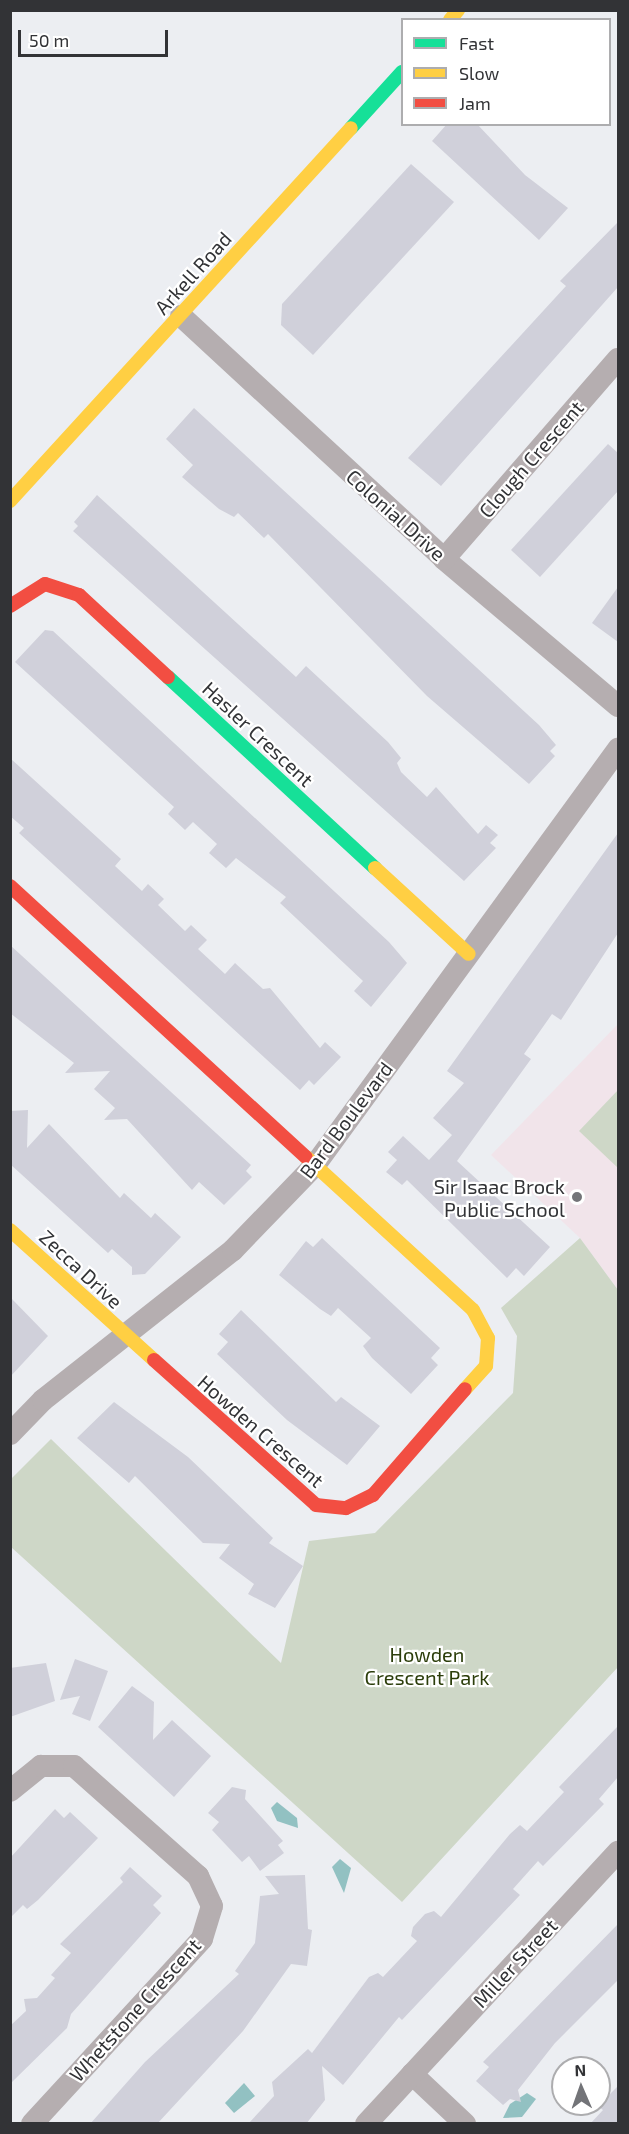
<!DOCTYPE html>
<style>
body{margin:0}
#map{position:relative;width:629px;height:2134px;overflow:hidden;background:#eceef2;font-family:"Exo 2",sans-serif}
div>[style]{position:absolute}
.education>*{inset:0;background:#f1e4ea}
.green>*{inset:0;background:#ced7c7}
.water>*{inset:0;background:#92c1c2}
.building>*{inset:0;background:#d0d0da}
.street>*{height:22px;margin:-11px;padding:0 11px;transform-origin:11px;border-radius:11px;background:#b5aeb0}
.fast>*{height:14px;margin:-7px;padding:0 7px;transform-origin:7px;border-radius:7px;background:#16e098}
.slow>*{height:14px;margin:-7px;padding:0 7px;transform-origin:7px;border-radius:7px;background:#ffcf43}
.jam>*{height:14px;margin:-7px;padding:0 7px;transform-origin:7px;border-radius:7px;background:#f24e42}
.dots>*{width:16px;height:16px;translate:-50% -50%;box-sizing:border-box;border:3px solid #fff;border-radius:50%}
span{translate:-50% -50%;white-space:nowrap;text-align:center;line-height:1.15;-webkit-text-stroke:4.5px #fff;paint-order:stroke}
.street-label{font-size:20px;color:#323336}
.poi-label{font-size:20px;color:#323336}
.right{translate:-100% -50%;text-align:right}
.park-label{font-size:20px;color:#2c3e0b}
.frame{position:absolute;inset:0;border:12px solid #323336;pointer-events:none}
.legend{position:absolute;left:401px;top:18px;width:210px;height:108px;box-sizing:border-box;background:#fff;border:2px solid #adadaf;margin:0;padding:8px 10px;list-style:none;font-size:18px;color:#323336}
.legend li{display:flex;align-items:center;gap:12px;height:30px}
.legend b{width:30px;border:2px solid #adadaf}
.north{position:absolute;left:551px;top:2056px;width:60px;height:60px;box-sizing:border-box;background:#fff;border:2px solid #adadaf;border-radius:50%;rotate:358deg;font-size:16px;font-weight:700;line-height:24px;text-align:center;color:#323336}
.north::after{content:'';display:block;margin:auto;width:21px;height:27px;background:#737478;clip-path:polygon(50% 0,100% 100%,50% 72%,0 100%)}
.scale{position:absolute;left:18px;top:30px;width:150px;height:27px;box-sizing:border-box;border:3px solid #323336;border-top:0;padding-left:8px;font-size:18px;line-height:21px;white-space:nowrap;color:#323336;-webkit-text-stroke:4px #fff;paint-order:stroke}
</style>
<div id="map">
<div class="education">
<i style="clip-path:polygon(618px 1024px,618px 1290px,580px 1238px,491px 1155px)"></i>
</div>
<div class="green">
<i style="clip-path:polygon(618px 1090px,618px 1168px,579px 1131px)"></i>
<i style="clip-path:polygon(580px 1238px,618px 1290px,618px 1667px,402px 1902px,11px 1547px,11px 1479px,51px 1439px,281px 1663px,309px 1541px,375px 1533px,513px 1393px,517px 1336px,501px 1308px)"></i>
</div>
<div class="water">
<i style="clip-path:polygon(277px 1802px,297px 1818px,298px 1828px,277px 1821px,271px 1808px)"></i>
<i style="clip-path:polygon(340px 1859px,351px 1868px,344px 1893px,332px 1867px)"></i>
<i style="clip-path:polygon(244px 2083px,255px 2096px,234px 2113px,225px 2103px)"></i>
<i style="clip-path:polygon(527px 2093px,536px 2099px,522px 2117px,503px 2118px,510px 2104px)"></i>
</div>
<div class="building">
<i style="clip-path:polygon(447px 124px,477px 124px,525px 175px,568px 208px,539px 240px,432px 141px)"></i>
<i style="clip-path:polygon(411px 164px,454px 202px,313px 355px,281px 325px,282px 304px)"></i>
<i style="clip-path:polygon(618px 222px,618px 287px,441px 486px,408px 458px,566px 286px,560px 281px)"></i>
<i style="clip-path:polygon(194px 408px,539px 725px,556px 745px,550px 751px,555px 756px,529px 784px,427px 696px,268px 534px,264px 538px,238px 513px,234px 517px,219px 509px,182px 477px,193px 465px,166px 439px)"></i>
<i style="clip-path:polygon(608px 444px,618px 453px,618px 491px,540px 577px,511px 550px)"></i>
<i style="clip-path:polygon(97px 495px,296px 677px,306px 666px,388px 742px,401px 758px,397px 763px,401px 772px,427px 797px,436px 787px,478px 834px,486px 825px,498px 835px,490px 843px,496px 848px,464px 881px,73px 531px,78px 526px,74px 522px)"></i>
<i style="clip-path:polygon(618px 587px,618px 642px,592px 623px)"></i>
<i style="clip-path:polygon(45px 630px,53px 631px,389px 942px,407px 963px,371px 1007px,354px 991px,363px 981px,280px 903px,286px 897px,236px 858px,226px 868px,209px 853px,217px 844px,193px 822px,185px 830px,168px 814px,174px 807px,15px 662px)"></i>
<i style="clip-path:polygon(10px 758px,121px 859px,115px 866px,142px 891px,148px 884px,164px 899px,158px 905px,185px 931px,191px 925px,207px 940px,198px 949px,225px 974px,235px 963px,263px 989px,270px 988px,320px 1048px,325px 1042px,341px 1057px,314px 1085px,309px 1080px,300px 1090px,19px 833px,24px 828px,10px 816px)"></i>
<i style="clip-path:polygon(618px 833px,618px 933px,561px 1020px,552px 1014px,524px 1054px,531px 1059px,457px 1161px,550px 1247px,524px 1276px,516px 1268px,507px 1278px,407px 1180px,402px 1185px,386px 1172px,397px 1160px,388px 1152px,403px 1136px,429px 1160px,452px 1135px,433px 1118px,464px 1083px,447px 1071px)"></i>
<i style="clip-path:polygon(10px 945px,251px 1165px,246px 1171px,252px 1177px,224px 1205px,199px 1182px,192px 1190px,127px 1119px,104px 1120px,115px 1108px,94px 1089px,110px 1071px,65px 1073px,74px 1063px,10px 1013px)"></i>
<i style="clip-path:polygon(28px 1110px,27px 1148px,49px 1124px,120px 1198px,124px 1193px,151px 1218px,155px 1213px,181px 1237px,145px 1274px,132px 1275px,132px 1267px,112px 1249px,108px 1253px,10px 1164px,10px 1111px)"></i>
<i style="clip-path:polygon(322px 1238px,440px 1348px,431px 1358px,438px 1365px,411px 1394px,372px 1358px,363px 1346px,371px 1338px,338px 1308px,331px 1316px,320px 1309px,279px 1275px,306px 1241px,313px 1247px)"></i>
<i style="clip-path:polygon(10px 1297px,48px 1336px,10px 1377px)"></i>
<i style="clip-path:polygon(241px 1310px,336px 1402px,341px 1397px,380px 1426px,347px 1465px,287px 1420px,217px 1354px,228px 1342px,219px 1334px)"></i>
<i style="clip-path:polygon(114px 1402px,188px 1457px,273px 1538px,269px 1543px,303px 1566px,275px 1608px,248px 1594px,254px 1584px,219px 1558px,230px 1544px,203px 1543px,135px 1476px,129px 1483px,77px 1438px)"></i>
<i style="clip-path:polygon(75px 1659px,108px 1671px,90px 1721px,72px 1714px,80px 1696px,60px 1700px)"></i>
<i style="clip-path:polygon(46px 1663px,55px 1701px,10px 1717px,10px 1668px)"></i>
<i style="clip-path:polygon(132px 1686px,154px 1702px,153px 1740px,172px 1720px,211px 1756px,174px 1797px,98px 1727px)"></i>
<i style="clip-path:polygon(618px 1726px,618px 1777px,599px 1799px,604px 1804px,543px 1866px,538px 1861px,513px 1889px,520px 1895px,402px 2020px,399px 2017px,343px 2085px,322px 2066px,325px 2100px,306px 2124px,248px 2124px,274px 2096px,272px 2082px,308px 2049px,312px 2053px,369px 1977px,378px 1973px,383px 1977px,417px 1941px,411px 1936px,413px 1927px,425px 1914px,434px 1911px,441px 1917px,510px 1834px,520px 1825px,527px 1831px,564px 1792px,559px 1787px)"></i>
<i style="clip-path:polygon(232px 1787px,246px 1790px,245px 1799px,283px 1841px,278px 1845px,284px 1853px,260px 1871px,249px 1856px,242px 1862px,212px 1830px,219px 1822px,208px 1813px)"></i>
<i style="clip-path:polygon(55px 1809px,64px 1818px,70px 1812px,98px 1838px,38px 1900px,27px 1909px,23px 1905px,10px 1918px,10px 1858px)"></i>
<i style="clip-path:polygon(130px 1867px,162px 1896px,153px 1905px,161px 1913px,71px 2014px,67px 2028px,10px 2084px,10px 2026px,26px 2011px,24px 1999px,37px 1998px,55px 1978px,51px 1975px,71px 1953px,60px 1944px,123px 1882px,120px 1878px)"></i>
<i style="clip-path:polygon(305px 1875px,308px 1929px,312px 1930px,307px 1966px,291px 1964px,243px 2031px,157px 2124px,90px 2124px,145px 2062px,239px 1974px,235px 1971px,255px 1943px,260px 1896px,279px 1894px,265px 1876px)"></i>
<i style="clip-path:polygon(618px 1924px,618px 1980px,555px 2043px,518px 2090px,521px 2102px,510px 2099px,503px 2105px,476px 2081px,489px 2067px,483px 2062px)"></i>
<i style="clip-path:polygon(618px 2086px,618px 2124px,590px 2124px,603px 2110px,598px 2106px)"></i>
</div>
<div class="street">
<i style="left:181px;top:316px;width:358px;rotate:42.7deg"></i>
<i style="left:444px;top:559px;width:228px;rotate:40.2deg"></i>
<i style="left:444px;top:559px;width:265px;rotate:-49deg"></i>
<i style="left:10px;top:1434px;width:47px;rotate:-45.9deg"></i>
<i style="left:43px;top:1400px;width:242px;rotate:-38.3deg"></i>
<i style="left:233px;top:1250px;width:118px;rotate:-46deg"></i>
<i style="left:315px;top:1165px;width:515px;rotate:-53.93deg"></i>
<i style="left:10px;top:1791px;width:40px;rotate:-39deg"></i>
<i style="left:41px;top:1766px;width:33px"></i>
<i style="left:74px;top:1766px;width:166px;rotate:41.6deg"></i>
<i style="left:198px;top:1876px;width:33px;rotate:65deg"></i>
<i style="left:212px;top:1906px;width:34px;rotate:107deg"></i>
<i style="left:202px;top:1939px;width:251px;rotate:132.6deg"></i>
<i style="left:412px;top:2074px;width:73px;rotate:43.3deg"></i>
<i style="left:366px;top:2124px;width:371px;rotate:-47.2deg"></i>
</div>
<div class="fast">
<i style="left:351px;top:128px;width:76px;rotate:-47.7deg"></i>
<i style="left:168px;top:677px;width:282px;rotate:42.7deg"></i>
</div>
<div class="slow">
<i style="left:450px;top:20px;width:13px;rotate:-51deg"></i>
<i style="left:10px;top:501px;width:505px;rotate:-47.57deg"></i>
<i style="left:375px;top:868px;width:127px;rotate:42.5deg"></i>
<i style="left:306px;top:1157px;width:226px;rotate:42.5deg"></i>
<i style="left:473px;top:1310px;width:32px;rotate:62deg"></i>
<i style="left:488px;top:1338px;width:28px;rotate:94deg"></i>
<i style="left:486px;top:1366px;width:31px;rotate:132deg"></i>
<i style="left:10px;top:1230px;width:194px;rotate:42.1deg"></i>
</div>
<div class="jam">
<i style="left:10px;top:606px;width:41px;rotate:-32.2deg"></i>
<i style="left:45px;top:584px;width:36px;rotate:18deg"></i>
<i style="left:79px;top:595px;width:121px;rotate:42.7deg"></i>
<i style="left:10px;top:886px;width:401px;rotate:42.5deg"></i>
<i style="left:154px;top:1360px;width:217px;rotate:41.8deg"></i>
<i style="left:316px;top:1505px;width:30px;rotate:6deg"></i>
<i style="left:346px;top:1508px;width:30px;rotate:-26deg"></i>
<i style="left:373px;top:1495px;width:140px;rotate:-49deg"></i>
</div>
<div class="dots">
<i style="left:577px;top:1197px;background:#737478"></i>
</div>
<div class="street-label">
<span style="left:193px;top:273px;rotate:-48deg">Arkell Road</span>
<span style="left:531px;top:459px;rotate:-49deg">Clough Crescent</span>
<span style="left:396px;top:515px;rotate:42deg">Colonial Drive</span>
<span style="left:258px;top:734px;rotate:43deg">Hasler Crescent</span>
<span style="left:346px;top:1120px;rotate:-53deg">Bard Boulevard</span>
<span style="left:81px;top:1269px;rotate:43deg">Zecca Drive</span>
<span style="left:261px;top:1431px;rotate:41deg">Howden Crescent</span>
<span style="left:515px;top:1963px;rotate:-47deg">Miller Street</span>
<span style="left:135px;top:2010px;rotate:-48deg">Whetstone Crescent</span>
</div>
<div class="poi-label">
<span class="right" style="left:565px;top:1198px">Sir Isaac Brock<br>Public School</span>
</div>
<div class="park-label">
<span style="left:427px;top:1666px">Howden<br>Crescent Park</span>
</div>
<div class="frame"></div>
<ul class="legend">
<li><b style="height:8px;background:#16e098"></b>Fast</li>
<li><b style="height:8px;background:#ffcf43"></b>Slow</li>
<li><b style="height:8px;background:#f24e42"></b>Jam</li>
</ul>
<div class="north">N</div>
<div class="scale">50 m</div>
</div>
